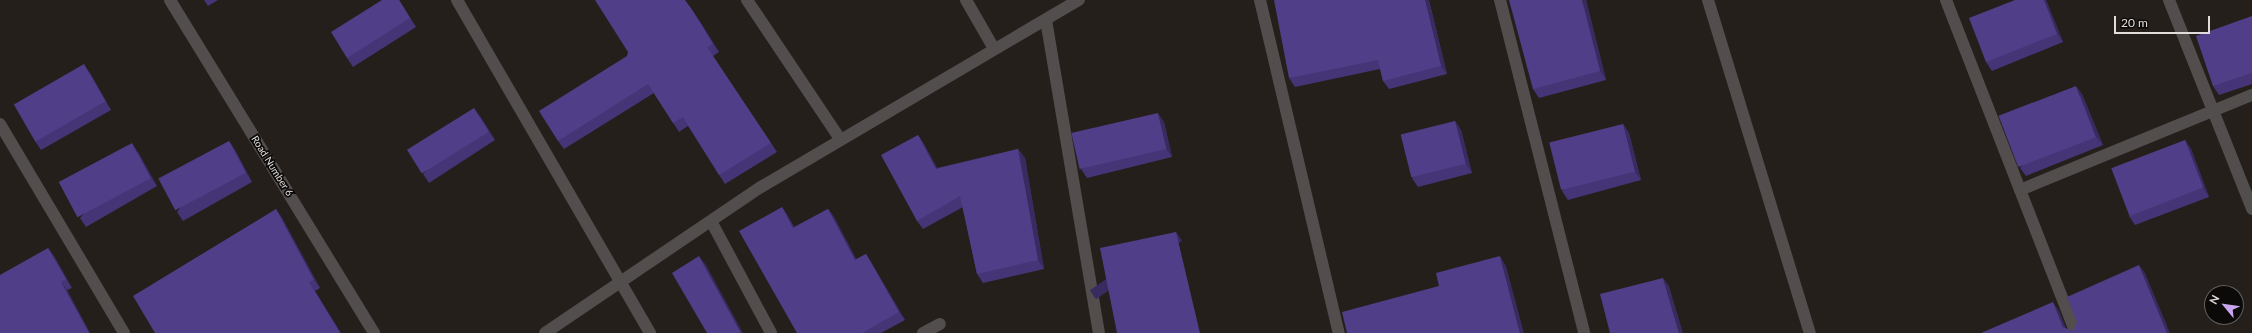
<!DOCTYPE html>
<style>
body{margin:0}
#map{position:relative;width:2252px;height:333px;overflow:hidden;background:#251f1b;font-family:Lato,sans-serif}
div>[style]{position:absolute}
.minor>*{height:12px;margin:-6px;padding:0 6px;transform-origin:6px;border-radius:6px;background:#524e4e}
.tertiary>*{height:12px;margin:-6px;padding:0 6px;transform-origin:6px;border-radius:6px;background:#524e4e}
.wall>*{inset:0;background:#453576}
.shaded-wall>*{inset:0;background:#382b60;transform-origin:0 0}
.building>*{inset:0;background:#503e89;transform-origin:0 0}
span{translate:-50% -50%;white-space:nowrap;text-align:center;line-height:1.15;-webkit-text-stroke:3.5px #0c0a08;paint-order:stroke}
.street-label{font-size:10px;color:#e1ddda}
.north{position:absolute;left:2204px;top:285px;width:40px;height:40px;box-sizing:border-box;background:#0c0a08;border:1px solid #615e5c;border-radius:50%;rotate:299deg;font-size:11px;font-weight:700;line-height:16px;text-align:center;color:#e1ddda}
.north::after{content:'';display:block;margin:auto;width:14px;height:18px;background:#c9a5ee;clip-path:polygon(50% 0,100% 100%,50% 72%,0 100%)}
.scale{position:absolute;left:2114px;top:16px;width:96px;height:18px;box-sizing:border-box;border:2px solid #e1ddda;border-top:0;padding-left:5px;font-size:12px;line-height:14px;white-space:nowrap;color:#e1ddda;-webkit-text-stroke:3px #0c0a08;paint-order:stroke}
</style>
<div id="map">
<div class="minor">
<i style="left:170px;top:0;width:391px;rotate:58.5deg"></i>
<i style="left:457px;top:0;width:385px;rotate:59.9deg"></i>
<i style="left:747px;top:0;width:167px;rotate:56.2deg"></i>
<i style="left:966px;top:0;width:54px;rotate:60.1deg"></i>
<i style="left:1260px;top:0;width:342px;rotate:76.7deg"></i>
<i style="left:1500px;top:0;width:343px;rotate:75.8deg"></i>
<i style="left:1708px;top:0;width:348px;rotate:73deg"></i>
<i style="left:1946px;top:0;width:357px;rotate:68.7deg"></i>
<i style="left:2169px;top:0;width:225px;rotate:68.3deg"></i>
<i style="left:1046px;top:20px;width:317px;rotate:80.4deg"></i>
<i style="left:0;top:124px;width:243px;rotate:59.3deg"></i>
<i style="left:2020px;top:190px;width:251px;rotate:-22.3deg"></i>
<i style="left:711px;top:221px;width:127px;rotate:61.8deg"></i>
<i style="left:923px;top:333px;width:19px;rotate:-28deg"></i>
</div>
<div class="tertiary">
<i style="left:545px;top:333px;width:261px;rotate:-34.1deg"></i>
<i style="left:761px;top:187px;width:369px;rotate:-30.5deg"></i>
</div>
<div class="wall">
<i style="clip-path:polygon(204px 0,218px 0,208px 6px)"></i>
<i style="clip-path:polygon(382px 0,399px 0,416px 27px,353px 67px,347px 58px)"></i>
<i style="clip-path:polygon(1429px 0,1447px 74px,1389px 89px,1383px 81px,1380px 69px,1295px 87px,1289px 78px)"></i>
<i style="clip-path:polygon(1586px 0,1606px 80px,1539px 98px,1533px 89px)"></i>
<i style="clip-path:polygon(2046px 0,2063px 42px,1992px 71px,1986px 62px)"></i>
<i style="clip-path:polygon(2252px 16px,2252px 84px,2219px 95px,2213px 86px)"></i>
<i style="clip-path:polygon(699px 20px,719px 52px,713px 56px,777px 152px,725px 184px,688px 126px,679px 132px,654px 93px,564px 149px,558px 141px)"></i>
<i style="clip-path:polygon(90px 73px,111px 110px,41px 150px,35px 141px)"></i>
<i style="clip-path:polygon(2082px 94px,2103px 145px,2026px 176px,2020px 168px)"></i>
<i style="clip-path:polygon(480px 116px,495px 140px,429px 183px,423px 174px)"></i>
<i style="clip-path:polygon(1455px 121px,1461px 130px,1472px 173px,1418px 187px,1412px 178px)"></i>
<i style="clip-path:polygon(1164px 122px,1172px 157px,1087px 178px,1081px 169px)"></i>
<i style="clip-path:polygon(1623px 124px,1629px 133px,1641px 180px,1568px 200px,1562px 191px)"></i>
<i style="clip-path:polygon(918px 135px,924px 144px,937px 168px,1018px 149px,1025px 158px,1044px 269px,983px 283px,977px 274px,963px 207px,923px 229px,917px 221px)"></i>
<i style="clip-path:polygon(2185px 140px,2191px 149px,2209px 197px,2135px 225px,2129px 216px)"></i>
<i style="clip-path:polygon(229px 141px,235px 150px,252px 182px,183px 221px,177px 212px)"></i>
<i style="clip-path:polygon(138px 152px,157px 186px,86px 227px,80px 218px)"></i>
<i style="clip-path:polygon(782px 207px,788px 216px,794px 227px,828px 209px,834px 217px,856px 259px,866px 254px,871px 262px,905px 320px,881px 333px,797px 333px)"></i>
<i style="clip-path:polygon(276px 209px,282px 218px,320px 288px,315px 291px,341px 333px,155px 333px)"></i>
<i style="clip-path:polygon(48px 248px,54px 256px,72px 288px,67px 290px,90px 333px,0 333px)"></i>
</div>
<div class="shaded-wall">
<i style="clip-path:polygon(1425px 0,1429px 0,1447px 74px,1441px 66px)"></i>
<i style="clip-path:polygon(1582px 0,1586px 0,1606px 80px,1600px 71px)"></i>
<i style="clip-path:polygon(2044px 0,2046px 0,2063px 42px,2057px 34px)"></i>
<i style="clip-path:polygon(693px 11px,699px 20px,719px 52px,713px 44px)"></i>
<i style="clip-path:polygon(84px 64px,90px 73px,111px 110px,105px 101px)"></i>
<i style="clip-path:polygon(2076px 86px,2082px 94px,2103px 145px,2096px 137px)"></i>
<i style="clip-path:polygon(474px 108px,480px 116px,495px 140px,489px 132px)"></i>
<i style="clip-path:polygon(1158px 113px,1164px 122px,1172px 157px,1166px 149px)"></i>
<i style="clip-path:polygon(1455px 121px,1461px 130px,1472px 173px,1466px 164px)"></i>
<i style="clip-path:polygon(1623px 124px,1629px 133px,1641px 180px,1635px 172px)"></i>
<i style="clip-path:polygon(918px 135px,924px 144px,942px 177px,936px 169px)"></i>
<i style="clip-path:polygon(2185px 140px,2191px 149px,2209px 197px,2203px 188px)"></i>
<i style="clip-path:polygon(229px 141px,235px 150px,252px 182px,246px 173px)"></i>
<i style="clip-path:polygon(132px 143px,138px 152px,157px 186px,151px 178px)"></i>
<i style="clip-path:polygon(1018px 149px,1025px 158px,1044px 269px,1038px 260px)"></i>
<i style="clip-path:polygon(782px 207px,788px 216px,799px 236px,793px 228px)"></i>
<i style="clip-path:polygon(276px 209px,282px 218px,320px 288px,314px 280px)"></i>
<i style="clip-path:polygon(828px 209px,834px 217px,861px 268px,855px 260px)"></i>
<i style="left:1176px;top:232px;width:11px;height:104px;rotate:56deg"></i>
<i style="clip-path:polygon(48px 248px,54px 256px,72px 288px,66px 279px)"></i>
<i style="clip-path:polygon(866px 254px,871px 262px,905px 320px,899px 312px)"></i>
<i style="clip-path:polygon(699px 256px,706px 265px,743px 333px,741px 333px)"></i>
<i style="clip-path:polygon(1500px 256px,1506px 266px,1524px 333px,1520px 333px)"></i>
<i style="clip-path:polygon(2139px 265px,2145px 273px,2170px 333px,2167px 333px)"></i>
<i style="clip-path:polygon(1663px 278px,1669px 286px,1683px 333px,1679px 333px)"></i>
<i style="clip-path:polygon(61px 282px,67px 290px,90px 333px,89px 333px)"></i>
<i style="clip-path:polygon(309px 282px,315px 291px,341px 333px,340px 333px)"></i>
<i style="clip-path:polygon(2053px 302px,2059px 311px,2068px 333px,2063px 327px)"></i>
</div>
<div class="building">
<i style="clip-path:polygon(382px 0,399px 0,410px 18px,347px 58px,331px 32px)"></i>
<i style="clip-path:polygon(595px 0,685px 0,693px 11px,713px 44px,707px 47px,771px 143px,719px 175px,683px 117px,673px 123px,648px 84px,558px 141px,539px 111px,627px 56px,628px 52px)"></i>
<i style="clip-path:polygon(1274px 0,1425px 0,1441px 66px,1383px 81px,1378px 60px,1289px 78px)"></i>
<i style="clip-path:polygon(1509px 0,1582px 0,1600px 71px,1533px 89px)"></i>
<i style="clip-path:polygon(2015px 0,2044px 0,2057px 34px,1986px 62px,1969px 18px)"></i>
<i style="clip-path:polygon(2252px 16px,2252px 73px,2213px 86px,2196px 36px)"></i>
<i style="left:84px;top:64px;width:43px;height:81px;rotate:60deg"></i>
<i style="left:2076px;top:86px;width:55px;height:83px;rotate:69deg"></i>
<i style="left:474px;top:108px;width:28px;height:79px;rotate:58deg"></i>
<i style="left:1158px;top:113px;width:37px;height:89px;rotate:77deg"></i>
<i style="left:1455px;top:121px;width:44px;height:56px;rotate:76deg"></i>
<i style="left:1623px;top:124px;width:49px;height:76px;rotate:76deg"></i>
<i style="clip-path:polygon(918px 135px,936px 169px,1018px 149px,1038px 260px,977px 274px,960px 196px,917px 221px,881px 155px)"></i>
<i style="left:2185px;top:140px;width:51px;height:79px;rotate:69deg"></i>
<i style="left:229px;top:141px;width:36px;height:80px;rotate:62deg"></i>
<i style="left:132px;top:143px;width:40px;height:83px;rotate:62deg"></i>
<i style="clip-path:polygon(782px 207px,793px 228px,828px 209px,855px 260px,866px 254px,899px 312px,862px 333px,797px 333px,739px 231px)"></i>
<i style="clip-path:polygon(276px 209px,314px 280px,309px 282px,340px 333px,155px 333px,133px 296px)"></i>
<i style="clip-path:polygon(1176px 232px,1200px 333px,1117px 333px,1100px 248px)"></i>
<i style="clip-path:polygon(48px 248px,66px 279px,61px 282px,89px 333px,0 333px,0 275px)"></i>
<i style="clip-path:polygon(699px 256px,741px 333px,707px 333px,672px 273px)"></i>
<i style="clip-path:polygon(1500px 256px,1520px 333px,1347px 333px,1342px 312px,1439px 286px,1436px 273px)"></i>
<i style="clip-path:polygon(2139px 265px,2167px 333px,1981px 333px,2053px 302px,2063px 327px,2073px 331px,2077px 322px,2067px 297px)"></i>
<i style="clip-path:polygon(1663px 278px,1679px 333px,1610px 333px,1600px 294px)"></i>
</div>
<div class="street-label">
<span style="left:272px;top:166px;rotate:58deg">Road Number 6</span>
</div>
<div class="north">N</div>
<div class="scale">20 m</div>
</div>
